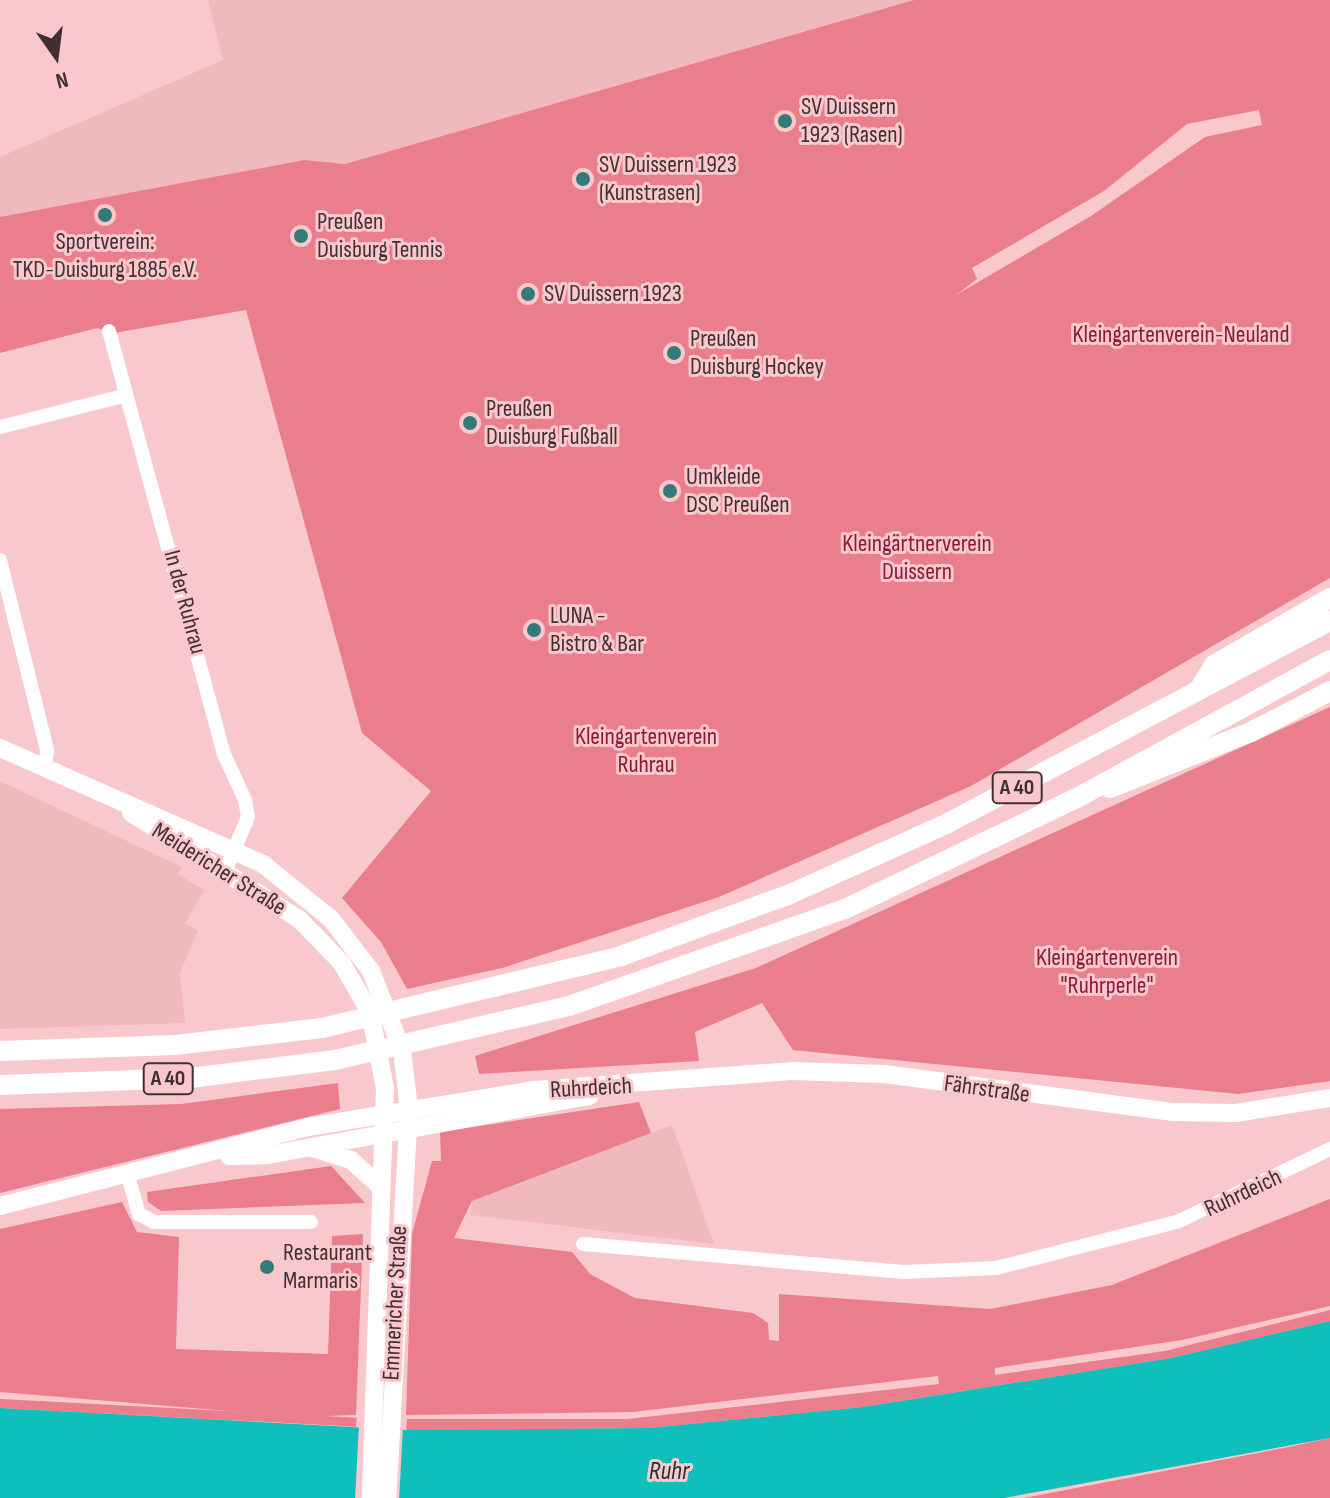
<!DOCTYPE html>
<meta charset="utf-8">
<style>
body{margin:0}
#map{position:relative;width:1330px;height:1498px;overflow:hidden;background:#f8c8cc;font-family:"Sofia Sans Condensed",sans-serif}
div>[style]{position:absolute}
.built>*{inset:0;background:#f0b9be}
.green>*{inset:0;background:#eb7e8d;transform-origin:0 0}
.water>*{inset:0;background:#0ebfbb}
.pier>*{inset:0;background:#f8c8cc;transform-origin:0 0}
.minor>*{height:14px;margin:-7px;padding:0 7px;transform-origin:7px;border-radius:7px;background:#fff}
.major>*{height:18px;margin:-9px;padding:0 9px;transform-origin:9px;border-radius:9px;background:#fff}
.highway>*{height:20px;margin:-10px;padding:0 10px;transform-origin:10px;border-radius:10px;background:#fff}
.dots>*{width:22px;height:22px;translate:-50% -50%;box-sizing:border-box;border:4px solid #f8c8cc;border-radius:50%}
span{translate:-50% -50%;white-space:nowrap;text-align:center;line-height:1.15;-webkit-text-stroke:6px #f8c8cc;paint-order:stroke}
.shield-label span{padding:2px 6px;background:#f8c8cc;border:2px solid;border-radius:6px;-webkit-text-stroke-width:0}
.shield-label{font-size:22px;color:#422f31;font-weight:700}
.poi-label{font-size:24px;color:#422f31}
.left{translate:0 -50%;text-align:left}
.park-label{font-size:24px;color:#8b1937}
.street-label{font-size:24px;color:#422f31}
.water-label{font-size:26px;color:#173635;font-style:italic}
.north{position:absolute;left:16px;top:16px;width:80px;height:80px;-webkit-text-stroke:6px #f8c8cc;paint-order:stroke;rotate:166deg;font-size:22px;font-weight:700;line-height:32px;text-align:center;color:#422f31}
.north::after{content:'';display:block;margin:auto;width:28px;height:36px;background:#422f31;clip-path:polygon(50% 0,100% 100%,50% 72%,0 100%)}
</style>
<div id="map">
<div class="built">
<i style="clip-path:polygon(208px 0,914px 0,345px 164px,304px 160px,0 217px,0 157px,223px 60px)"></i>
<i style="clip-path:polygon(0 781px,182px 867px,178px 874px,204px 890px,185px 924px,198px 930px,180px 973px,185px 1023px,0 1029px)"></i>
<i style="clip-path:polygon(672px 1125px,714px 1244px,471px 1215px,472px 1201px)"></i>
</div>
<div class="green">
<i style="clip-path:polygon(evenodd,914px 0,1330px 0,1330px 578px,971px 786px,719px 897px,502px 968px,407px 989px,381px 942px,342px 898px,431px 791px,362px 733px,246px 310px,114px 333px,97px 328px,0 353px,0 217px,304px 160px,345px 164px,914px 0,1259px 110px,1262px 125px,1205px 137px,1091px 216px,956px 295px,977px 279px,972px 268px,1104px 191px,1187px 124px,1259px 110px)"></i>
<i style="clip-path:polygon(1330px 707px,1330px 1081px,1238px 1094px,793px 1050px,762px 1003px,695px 1032px,699px 1061px,479px 1074px,475px 1056px,756px 968px)"></i>
<i style="clip-path:polygon(338px 1083px,340px 1109px,0 1193px,0 1109px,181px 1104px)"></i>
<i style="clip-path:polygon(639px 1102px,651px 1133px,472px 1201px,454px 1238px,572px 1252px,590px 1274px,635px 1298px,753px 1313px,768px 1323px,769px 1340px,779px 1341px,779px 1294px,990px 1309px,1112px 1285px,1330px 1199px,1330px 1306px,1182px 1340px,995px 1368px,995px 1375px,1165px 1351px,1330px 1310px,1330px 1321px,1171px 1358px,863px 1407px,649px 1428px,406px 1430px,407px 1419px,628px 1419px,939px 1384px,938px 1376px,633px 1412px,406px 1415px,412px 1234px,432px 1161px,441px 1161px,440px 1132px)"></i>
<i style="clip-path:polygon(331px 1166px,365px 1203px,161px 1211px,148px 1202px,147px 1192px)"></i>
<i style="clip-path:polygon(122px 1202px,137px 1232px,179px 1237px,176px 1349px,328px 1354px,332px 1236px,363px 1234px,356px 1415px,300px 1417px,0 1392px,0 1229px)"></i>
<i style="left:0;top:1399px;width:357px;height:9px;rotate:3deg"></i>
<i style="clip-path:polygon(1330px 1438px,1330px 1498px,1024px 1498px,1289px 1447px)"></i>
</div>
<div class="water">
<i style="clip-path:polygon(1330px 1321px,1330px 1438px,1004px 1498px,0 1498px,0 1408px,406px 1430px,649px 1428px,863px 1407px,1171px 1358px)"></i>
</div>
<div class="pier">
<i style="left:359px;top:1424px;width:44px;height:74px;rotate:3deg"></i>
</div>
<div class="minor">
<i style="left:109px;top:331px;width:436px;rotate:74.8deg"></i>
<i style="left:223px;top:752px;width:53px;rotate:65.4deg"></i>
<i style="left:245px;top:800px;width:17px;rotate:80deg"></i>
<i style="left:248px;top:817px;width:56px;rotate:112.9deg"></i>
<i style="left:0;top:427px;width:127px;rotate:-14.1deg"></i>
<i style="left:0;top:560px;width:196px;rotate:76.1deg"></i>
<i style="left:47px;top:750px;width:19px;rotate:96deg"></i>
<i style="left:128px;top:1176px;width:40px;rotate:74deg"></i>
<i style="left:139px;top:1214px;width:17px;rotate:28deg"></i>
<i style="left:154px;top:1222px;width:157px"></i>
<i style="left:583px;top:1244px;width:322px;rotate:5deg"></i>
<i style="left:904px;top:1272px;width:92px;rotate:-2.5deg"></i>
<i style="left:996px;top:1268px;width:187px;rotate:-14.3deg"></i>
<i style="left:1177px;top:1222px;width:170px;rotate:-25.5deg"></i>
</div>
<div class="major">
<i style="left:0;top:748px;width:287px;rotate:23.8deg"></i>
<i style="left:263px;top:864px;width:87px;rotate:39deg"></i>
<i style="left:331px;top:919px;width:66px;rotate:52.4deg"></i>
<i style="left:371px;top:971px;width:85px;rotate:68.6deg"></i>
<i style="left:402px;top:1050px;width:59px;rotate:83.2deg"></i>
<i style="left:409px;top:1109px;width:390px;rotate:93.2deg"></i>
<i style="left:131px;top:813px;width:200px;rotate:32.3deg"></i>
<i style="left:300px;top:920px;width:59px;rotate:45.7deg"></i>
<i style="left:341px;top:962px;width:58px;rotate:59.9deg"></i>
<i style="left:370px;top:1012px;width:77px;rotate:78.8deg"></i>
<i style="left:385px;top:1088px;width:410px;rotate:92deg"></i>
<i style="left:312px;top:1148px;width:41px;rotate:17.1deg"></i>
<i style="left:351px;top:1160px;width:40px;rotate:42deg"></i>
<i style="left:229px;top:1156px;width:39px;rotate:-1deg"></i>
<i style="left:268px;top:1155px;width:327px;rotate:-10.4deg"></i>
<i style="left:0;top:1206px;width:318px;rotate:-14.4deg"></i>
<i style="left:308px;top:1127px;width:229px;rotate:-9.3deg"></i>
<i style="left:534px;top:1090px;width:258px;rotate:-4.2deg"></i>
<i style="left:791px;top:1071px;width:93px;rotate:1.8deg"></i>
<i style="left:884px;top:1074px;width:290px;rotate:7.5deg"></i>
<i style="left:1172px;top:1112px;width:64px;rotate:0.9deg"></i>
<i style="left:1236px;top:1113px;width:95px;rotate:-9.1deg"></i>
</div>
<div class="highway">
<i style="left:1198px;top:691px;width:31px;rotate:-58deg"></i>
<i style="left:1214px;top:665px;width:134px;rotate:-30deg"></i>
<i style="left:1110px;top:788px;width:152px;rotate:-21.7deg"></i>
<i style="left:1251px;top:732px;width:89px;rotate:-27.4deg"></i>
<i style="left:0;top:1051px;width:175px;rotate:-2deg"></i>
<i style="left:175px;top:1045px;width:148px;rotate:-6.6deg"></i>
<i style="left:322px;top:1028px;width:308px;rotate:-13.5deg"></i>
<i style="left:621px;top:956px;width:178px;rotate:-20.1deg"></i>
<i style="left:788px;top:895px;width:175px;rotate:-24.2deg"></i>
<i style="left:948px;top:823px;width:432px;rotate:-27.9deg"></i>
<i style="left:0;top:1085px;width:190px;rotate:-2.1deg"></i>
<i style="left:190px;top:1078px;width:146px;rotate:-7.1deg"></i>
<i style="left:335px;top:1060px;width:240px;rotate:-13deg"></i>
<i style="left:569px;top:1006px;width:293px;rotate:-19.4deg"></i>
<i style="left:845px;top:909px;width:255px;rotate:-25.6deg"></i>
<i style="left:1075px;top:799px;width:290px;rotate:-28.6deg"></i>
</div>
<div class="dots">
<i style="left:785px;top:121px;background:#337b79"></i>
<i style="left:583px;top:179px;background:#337b79"></i>
<i style="left:105px;top:215px;background:#337b79"></i>
<i style="left:301px;top:236px;background:#337b79"></i>
<i style="left:528px;top:294px;background:#337b79"></i>
<i style="left:674px;top:353px;background:#337b79"></i>
<i style="left:470px;top:423px;background:#337b79"></i>
<i style="left:670px;top:491px;background:#337b79"></i>
<i style="left:534px;top:630px;background:#337b79"></i>
<i style="left:267px;top:1267px;background:#337b79"></i>
</div>
<div class="shield-label">
<span style="left:1017px;top:788px">A 40</span>
<span style="left:168px;top:1079px">A 40</span>
</div>
<div class="poi-label">
<span class="left" style="left:801px;top:121px">SV Duissern<br>1923 (Rasen)</span>
<span class="left" style="left:599px;top:179px">SV Duissern 1923<br>(Kunstrasen)</span>
<span class="left" style="left:317px;top:236px">Preußen<br>Duisburg Tennis</span>
<span style="left:105px;top:256px">Sportverein:<br>TKD-Duisburg 1885 e.V.</span>
<span class="left" style="left:544px;top:294px">SV Duissern 1923</span>
<span class="left" style="left:690px;top:353px">Preußen<br>Duisburg Hockey</span>
<span class="left" style="left:486px;top:423px">Preußen<br>Duisburg Fußball</span>
<span class="left" style="left:686px;top:491px">Umkleide<br>DSC Preußen</span>
<span class="left" style="left:550px;top:630px">LUNA -<br>Bistro &amp; Bar</span>
<span class="left" style="left:283px;top:1267px">Restaurant<br>Marmaris</span>
</div>
<div class="park-label">
<span style="left:1181px;top:335px">Kleingartenverein-Neuland</span>
<span style="left:917px;top:558px">Kleingärtnerverein<br>Duissern</span>
<span style="left:646px;top:751px">Kleingartenverein<br>Ruhrau</span>
<span style="left:1107px;top:972px">Kleingartenverein<br>"Ruhrperle"</span>
</div>
<div class="street-label">
<span style="left:185px;top:602px;rotate:75deg">In der Ruhrau</span>
<span style="left:219px;top:869px;rotate:32deg">Meidericher Straße</span>
<span style="left:591px;top:1088px;rotate:-3deg">Ruhrdeich</span>
<span style="left:987px;top:1089px;rotate:8deg">Fährstraße</span>
<span style="left:1243px;top:1193px;rotate:-25deg">Ruhrdeich</span>
<span style="left:395px;top:1303px;rotate:-87deg">Emmericher Straße</span>
</div>
<div class="water-label">
<span style="left:669px;top:1472px">Ruhr</span>
</div>
<div class="north">N</div>
</div>
